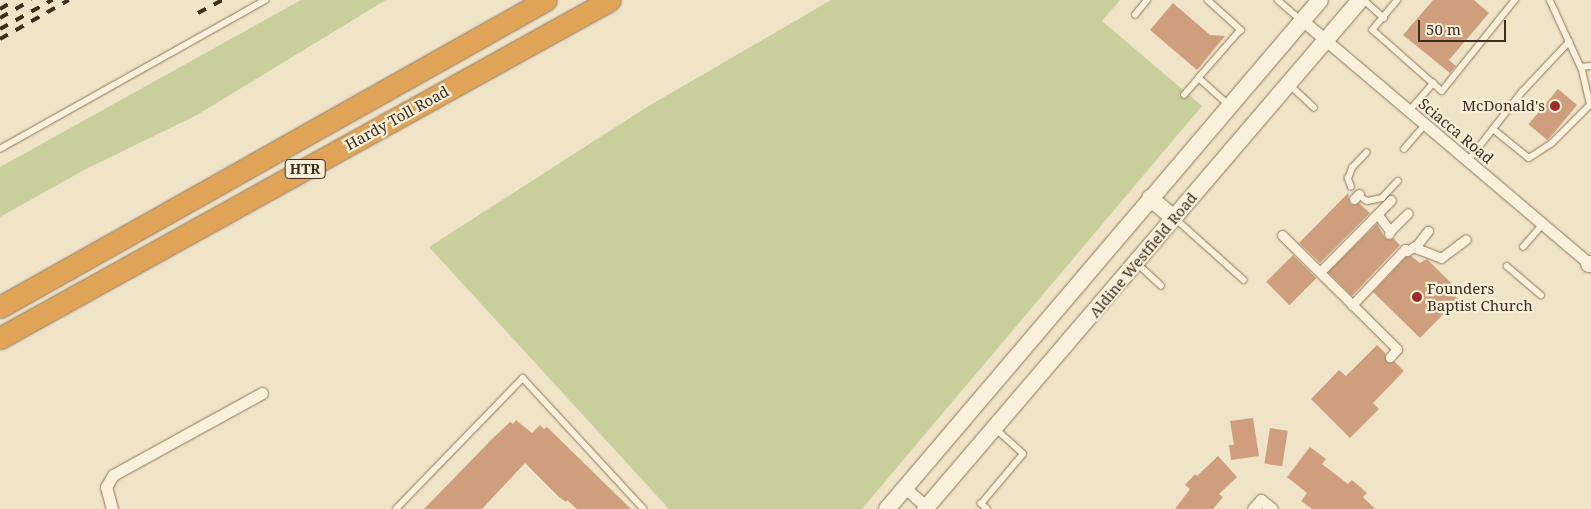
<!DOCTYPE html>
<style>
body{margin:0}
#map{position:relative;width:1591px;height:509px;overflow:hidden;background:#f0e4c8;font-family:"Noto Serif",serif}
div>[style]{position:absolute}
.green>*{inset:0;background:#c9cf9b}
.building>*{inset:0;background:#cf9f7d;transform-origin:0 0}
.roads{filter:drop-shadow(0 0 1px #8d765c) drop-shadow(0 0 1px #8d765c)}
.service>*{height:5.5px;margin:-2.75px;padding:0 2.75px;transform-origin:2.75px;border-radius:2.75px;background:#faf1dc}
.pedestrian>*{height:9px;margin:-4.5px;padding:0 4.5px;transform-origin:4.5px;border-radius:4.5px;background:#faf1dc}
.minor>*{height:11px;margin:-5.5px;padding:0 5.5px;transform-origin:5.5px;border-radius:5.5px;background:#faf1dc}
.secondary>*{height:16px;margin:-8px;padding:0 8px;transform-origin:8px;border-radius:8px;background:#faf1dc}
.motorway>*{height:21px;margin:-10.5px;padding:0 10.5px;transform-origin:10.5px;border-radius:10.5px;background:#e0a458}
.rail>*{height:4px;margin-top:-2px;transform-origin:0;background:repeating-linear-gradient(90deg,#3d2e20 0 9px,transparent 0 18px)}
.dots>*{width:14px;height:14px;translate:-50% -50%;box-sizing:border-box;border:2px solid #f7eed8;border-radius:50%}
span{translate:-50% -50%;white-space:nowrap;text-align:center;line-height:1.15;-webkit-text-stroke:4.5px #f7eed8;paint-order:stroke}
.shield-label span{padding:1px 4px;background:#f7eed8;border:1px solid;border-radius:4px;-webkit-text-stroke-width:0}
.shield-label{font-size:14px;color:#3d2e20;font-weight:700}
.poi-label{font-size:15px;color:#3d2e20}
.right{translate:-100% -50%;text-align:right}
.left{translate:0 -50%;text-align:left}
.street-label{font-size:15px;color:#3d2e20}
.scale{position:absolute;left:1418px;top:20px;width:88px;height:22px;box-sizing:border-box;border:2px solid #3d2e20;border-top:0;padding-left:6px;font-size:15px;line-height:18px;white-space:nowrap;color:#3d2e20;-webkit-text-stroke:4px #f7eed8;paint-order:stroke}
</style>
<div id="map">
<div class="green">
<i style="clip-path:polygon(301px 0,386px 0,197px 115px,84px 170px,0 217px,0 167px)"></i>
<i style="clip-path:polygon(831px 0,1120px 0,1102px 21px,1202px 106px,862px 509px,669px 509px,429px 247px,647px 107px)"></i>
</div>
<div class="building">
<i style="clip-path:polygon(1433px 0,1474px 0,1489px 13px,1449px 60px,1456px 66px,1450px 73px,1403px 35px)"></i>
<i style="clip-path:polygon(1173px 3px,1210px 35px,1225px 36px,1197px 70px,1150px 30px)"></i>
<i style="left:1558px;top:89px;width:25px;height:46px;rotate:40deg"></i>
<i style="clip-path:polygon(1348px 193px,1350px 204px,1355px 205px,1359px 203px,1370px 213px,1320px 263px,1299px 243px)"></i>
<i style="clip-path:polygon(1377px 224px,1385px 238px,1390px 240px,1393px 238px,1400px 245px,1352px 296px,1328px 272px)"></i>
<i style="left:1293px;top:255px;width:33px;height:38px;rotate:45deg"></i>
<i style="clip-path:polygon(1411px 256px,1420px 263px,1427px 259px,1456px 288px,1452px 293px,1458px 299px,1420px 338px,1373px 292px,1406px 257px)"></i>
<i style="clip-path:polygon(1377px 345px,1385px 353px,1386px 361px,1389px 363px,1394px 361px,1404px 371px,1373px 403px,1379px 409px,1350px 438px,1311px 399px,1339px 370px,1346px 376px)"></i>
<i style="clip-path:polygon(1253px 418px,1259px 456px,1231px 460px,1229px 445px,1234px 445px,1230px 421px)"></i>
<i style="clip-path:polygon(516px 420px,532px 433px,540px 425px,544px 429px,547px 427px,631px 509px,577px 509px,567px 500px,566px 502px,559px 497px,525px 463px,482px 509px,424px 509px,493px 438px,510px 422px,513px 424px)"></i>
<i style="left:1270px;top:428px;width:18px;height:36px;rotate:9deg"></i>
<i style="clip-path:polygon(1310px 447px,1326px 459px,1322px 464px,1348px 484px,1352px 480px,1367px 493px,1363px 497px,1375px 509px,1312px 509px,1301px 501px,1307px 493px,1287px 477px)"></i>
<i style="clip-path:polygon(1218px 456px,1237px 477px,1219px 494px,1223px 497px,1213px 509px,1175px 509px,1190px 489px,1185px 485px,1195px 474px,1197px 476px)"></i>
</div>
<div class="roads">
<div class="service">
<i style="left:1208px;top:0;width:45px;rotate:42.3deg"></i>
<i style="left:1241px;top:30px;width:64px;rotate:131.2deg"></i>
<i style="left:1199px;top:78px;width:40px;rotate:42deg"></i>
<i style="left:1278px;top:0;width:30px;rotate:41deg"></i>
<i style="left:1364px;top:0;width:27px;rotate:42deg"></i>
<i style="left:1398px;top:0;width:39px;rotate:130deg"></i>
<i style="left:1373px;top:30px;width:92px;rotate:41.5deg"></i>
<i style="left:1442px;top:91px;width:117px;rotate:-51.3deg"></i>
<i style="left:1550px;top:0;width:74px;rotate:65.2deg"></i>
<i style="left:1581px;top:67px;width:10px;rotate:-6deg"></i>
<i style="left:1135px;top:15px;width:19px;rotate:-51deg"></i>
<i style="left:1290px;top:85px;width:33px;rotate:43deg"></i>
<i style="left:1184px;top:95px;width:23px;rotate:-49deg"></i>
<i style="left:1409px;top:111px;width:37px;rotate:-49deg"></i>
<i style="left:1493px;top:129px;width:46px;rotate:38.9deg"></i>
<i style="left:1529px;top:158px;width:27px;rotate:-33deg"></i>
<i style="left:1552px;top:143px;width:54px;rotate:-45deg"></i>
<i style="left:1590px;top:105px;width:39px;rotate:-103deg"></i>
<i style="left:0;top:149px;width:304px;rotate:-29.3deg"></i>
<i style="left:1404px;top:149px;width:32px;rotate:-49deg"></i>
<i style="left:1468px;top:161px;width:88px;rotate:-52deg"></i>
<i style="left:1522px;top:92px;width:69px;rotate:-46.8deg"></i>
<i style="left:1351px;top:187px;width:9px;rotate:-111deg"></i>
<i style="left:1348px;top:179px;width:12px;rotate:-70deg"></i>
<i style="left:1352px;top:168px;width:21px;rotate:-47deg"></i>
<i style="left:1364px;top:199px;width:4px;rotate:27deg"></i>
<i style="left:1368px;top:201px;width:14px;rotate:-12deg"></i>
<i style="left:1382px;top:198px;width:23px;rotate:-47deg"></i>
<i style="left:1176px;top:219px;width:91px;rotate:41.9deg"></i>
<i style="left:1523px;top:247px;width:30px;rotate:-49deg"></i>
<i style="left:1137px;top:263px;width:33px;rotate:43deg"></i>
<i style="left:1507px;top:266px;width:45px;rotate:40.5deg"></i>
<i style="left:396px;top:509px;width:182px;rotate:-45.9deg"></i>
<i style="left:523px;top:378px;width:178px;rotate:47.3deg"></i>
<i style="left:987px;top:509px;width:8px;rotate:-140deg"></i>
<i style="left:981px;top:504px;width:65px;rotate:-50deg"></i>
<i style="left:1023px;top:454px;width:36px;rotate:-138deg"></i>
</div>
<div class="pedestrian">
<i style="left:1354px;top:199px;width:7px;rotate:-45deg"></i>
<i style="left:1378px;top:215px;width:20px;rotate:53deg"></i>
<i style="left:1390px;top:231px;width:3px;rotate:108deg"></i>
<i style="left:1390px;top:231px;width:25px;rotate:-45deg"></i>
<i style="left:1282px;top:235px;width:162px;rotate:44.7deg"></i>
<i style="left:1397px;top:349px;width:11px;rotate:131deg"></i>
<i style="left:1413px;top:247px;width:30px;rotate:21deg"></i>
<i style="left:1441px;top:258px;width:31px;rotate:-37deg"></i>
<i style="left:1320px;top:272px;width:101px;rotate:-45.4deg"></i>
<i style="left:1352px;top:305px;width:77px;rotate:-46.6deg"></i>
<i style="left:1405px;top:249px;width:3px;rotate:45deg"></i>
<i style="left:1407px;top:251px;width:12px;rotate:-31deg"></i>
<i style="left:1417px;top:245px;width:18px;rotate:-52deg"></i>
</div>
<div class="minor">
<i style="left:1302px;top:20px;width:379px;rotate:40.3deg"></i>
<i style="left:905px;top:488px;width:32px;rotate:41deg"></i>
<i style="left:112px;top:509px;width:23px;rotate:-105deg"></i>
<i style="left:106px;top:487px;width:14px;rotate:-60deg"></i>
<i style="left:113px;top:475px;width:170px;rotate:-28.8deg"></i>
<i style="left:1253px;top:509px;width:12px;rotate:-48deg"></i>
<i style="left:1261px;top:500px;width:14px;rotate:39deg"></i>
</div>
<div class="secondary">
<i style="left:1150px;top:198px;width:31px;rotate:40deg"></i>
<i style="left:1589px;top:264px;width:2px"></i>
<i style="left:887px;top:509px;width:668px;rotate:-49.61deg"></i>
<i style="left:925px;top:509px;width:670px;rotate:-49.48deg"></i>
</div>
<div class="motorway">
<i style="left:0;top:307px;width:626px;rotate:-29.35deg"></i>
<i style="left:0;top:338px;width:697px;rotate:-28.99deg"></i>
</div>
</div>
<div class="rail">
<i style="left:0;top:9px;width:17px;rotate:-31deg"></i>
<i style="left:198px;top:13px;width:27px;rotate:-28deg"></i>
<i style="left:0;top:18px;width:36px;rotate:-30deg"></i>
<i style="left:0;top:29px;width:60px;rotate:-29.1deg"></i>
<i style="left:0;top:39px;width:79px;rotate:-29.5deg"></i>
</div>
<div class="dots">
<i style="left:1555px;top:106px;background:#9e2a2b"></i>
<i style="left:1417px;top:297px;background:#9e2a2b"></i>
</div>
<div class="shield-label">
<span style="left:305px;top:169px">HTR</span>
</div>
<div class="poi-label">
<span class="right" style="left:1545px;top:106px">McDonald's</span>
<span class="left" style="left:1427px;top:297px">Founders<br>Baptist Church</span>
</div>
<div class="street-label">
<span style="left:397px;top:118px;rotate:-29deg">Hardy Toll Road</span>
<span style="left:1456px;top:131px;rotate:40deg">Sciacca Road</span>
<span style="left:1143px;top:255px;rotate:-50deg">Aldine Westfield Road</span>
</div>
<div class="scale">50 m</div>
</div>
